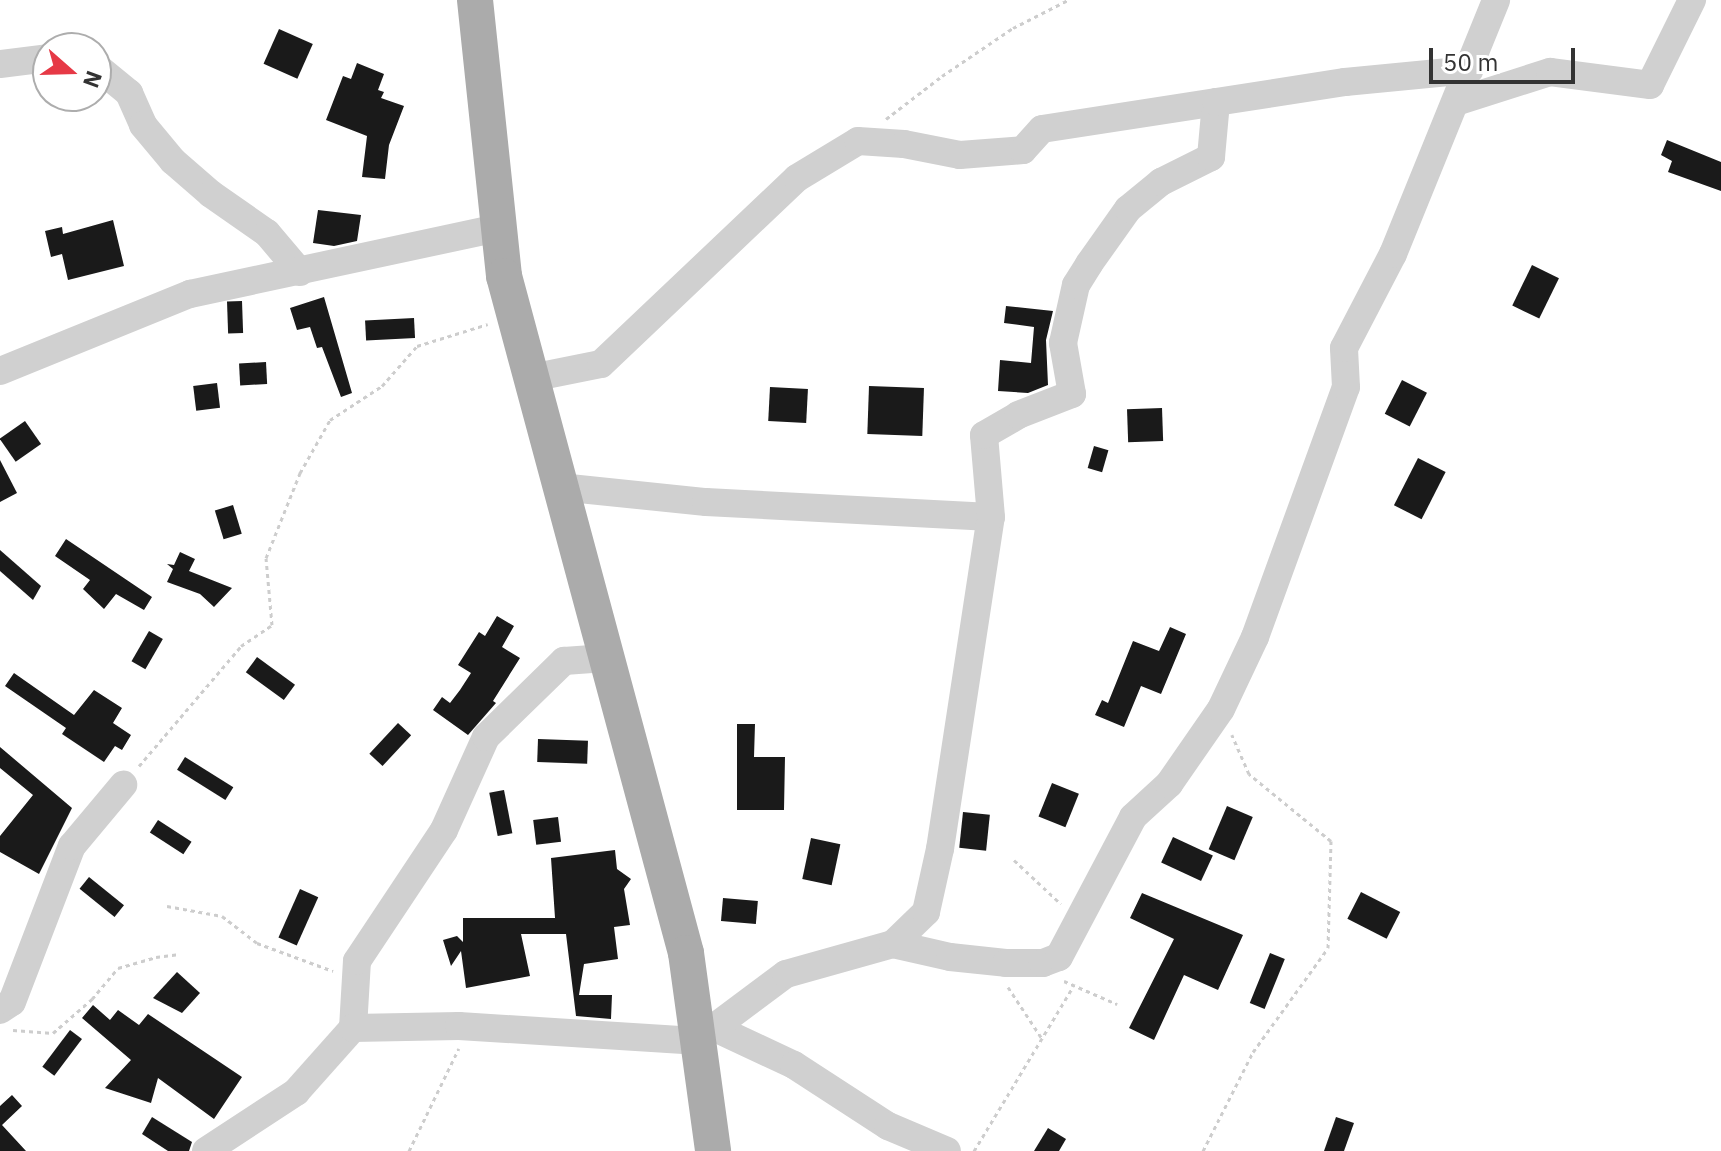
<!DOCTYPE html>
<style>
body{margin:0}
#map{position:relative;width:1721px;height:1151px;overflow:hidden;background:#fff;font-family:"IBM Plex Sans",sans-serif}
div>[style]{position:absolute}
.building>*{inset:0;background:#1a1a1a;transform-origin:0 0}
.path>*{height:3px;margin-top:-1.5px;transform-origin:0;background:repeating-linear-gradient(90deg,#cdcdcd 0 4px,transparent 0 8px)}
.minor>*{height:28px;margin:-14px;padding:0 14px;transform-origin:14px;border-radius:14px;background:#d0d0d0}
.major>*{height:36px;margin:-18px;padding:0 18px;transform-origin:18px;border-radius:18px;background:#ababab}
span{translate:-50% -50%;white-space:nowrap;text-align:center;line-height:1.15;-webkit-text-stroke:8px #fff;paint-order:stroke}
.north{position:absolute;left:32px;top:32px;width:80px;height:80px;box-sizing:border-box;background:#fff;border:2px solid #adadad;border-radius:50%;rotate:110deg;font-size:22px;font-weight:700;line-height:32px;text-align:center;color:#333}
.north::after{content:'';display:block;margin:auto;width:28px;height:36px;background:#e63946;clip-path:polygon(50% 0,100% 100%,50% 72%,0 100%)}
.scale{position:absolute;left:1429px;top:48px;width:146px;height:36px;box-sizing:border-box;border:4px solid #333;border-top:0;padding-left:10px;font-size:24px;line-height:28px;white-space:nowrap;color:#333;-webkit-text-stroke:6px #fff;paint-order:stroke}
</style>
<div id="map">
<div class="building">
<i style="left:279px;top:29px;width:37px;height:38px;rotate:24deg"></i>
<i style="clip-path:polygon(357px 63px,384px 74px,378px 90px,384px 92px,381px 98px,404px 106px,389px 145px,385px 179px,362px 177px,367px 136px,326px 120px,343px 76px,351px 79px)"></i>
<i style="clip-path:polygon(1667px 140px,1721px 162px,1721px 191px,1668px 172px,1672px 161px,1661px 155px)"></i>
<i style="clip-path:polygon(318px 210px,361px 215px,357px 241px,334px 246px,313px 243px)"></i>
<i style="clip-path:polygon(113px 220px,124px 266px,68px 280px,62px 254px,51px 257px,45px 231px,62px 227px,63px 234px)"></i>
<i style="left:1532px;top:265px;width:30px;height:45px;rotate:26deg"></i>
<i style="clip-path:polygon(324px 297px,352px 393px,341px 397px,322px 347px,317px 348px,310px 327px,297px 330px,290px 308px)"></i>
<i style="left:242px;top:301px;width:32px;height:15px;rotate:88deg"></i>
<i style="clip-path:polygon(1006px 306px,1053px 311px,1046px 340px,1048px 385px,1028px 393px,998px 391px,1000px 360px,1031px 363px,1034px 327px,1004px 323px)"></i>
<i style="left:414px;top:318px;width:20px;height:49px;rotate:87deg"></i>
<i style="left:266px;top:362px;width:22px;height:27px;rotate:87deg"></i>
<i style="left:1402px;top:380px;width:28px;height:38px;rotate:27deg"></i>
<i style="left:217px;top:383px;width:25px;height:24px;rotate:83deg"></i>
<i style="left:869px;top:386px;width:55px;height:48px;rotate:2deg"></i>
<i style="left:770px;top:387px;width:38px;height:34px;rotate:3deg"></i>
<i style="left:1162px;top:408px;width:33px;height:35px;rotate:88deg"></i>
<i style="left:25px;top:421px;width:28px;height:31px;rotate:55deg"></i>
<i style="left:1094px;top:446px;width:15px;height:23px;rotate:16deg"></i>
<i style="left:1418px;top:458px;width:31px;height:53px;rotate:27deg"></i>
<i style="clip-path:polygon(0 460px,17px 493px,0 502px)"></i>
<i style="left:233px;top:505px;width:30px;height:19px;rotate:73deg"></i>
<i style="clip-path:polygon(66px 539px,152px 597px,144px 610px,116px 594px,104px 609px,83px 589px,90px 580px,55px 556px)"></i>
<i style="clip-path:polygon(0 550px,41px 586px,33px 600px,0 571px)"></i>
<i style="clip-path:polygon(180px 552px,195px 559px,189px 571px,232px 588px,214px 607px,200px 594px,167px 582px,173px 569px,167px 564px,174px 565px)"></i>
<i style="clip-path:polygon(497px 616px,514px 626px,502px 647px,520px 658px,493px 701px,496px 703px,468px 735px,433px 710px,442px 697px,450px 703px,460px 690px,471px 673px,458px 665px,479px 632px,485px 636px)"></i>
<i style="clip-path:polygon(1170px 627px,1186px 634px,1161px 694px,1141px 686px,1124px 727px,1095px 715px,1102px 700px,1108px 703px,1133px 641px,1159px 651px)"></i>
<i style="left:149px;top:631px;width:16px;height:35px;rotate:30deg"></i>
<i style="left:257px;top:657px;width:47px;height:19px;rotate:36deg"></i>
<i style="clip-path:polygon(14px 673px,74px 715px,94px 690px,122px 708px,113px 723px,131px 735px,122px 750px,115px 746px,104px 762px,62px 734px,66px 728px,5px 686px)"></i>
<i style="left:398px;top:723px;width:18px;height:42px;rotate:43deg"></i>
<i style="clip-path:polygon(737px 724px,755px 724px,754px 757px,785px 757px,784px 810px,737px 810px)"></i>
<i style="left:538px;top:739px;width:50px;height:23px;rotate:2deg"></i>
<i style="clip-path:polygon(0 747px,72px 808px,39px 874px,0 852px,0 836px,33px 795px,0 768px)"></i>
<i style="left:185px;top:757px;width:57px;height:15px;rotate:32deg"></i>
<i style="left:1052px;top:783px;width:29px;height:36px;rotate:22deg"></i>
<i style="left:504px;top:790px;width:44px;height:15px;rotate:79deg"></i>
<i style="left:1227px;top:806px;width:28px;height:47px;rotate:23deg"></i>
<i style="left:963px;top:812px;width:27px;height:36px;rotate:6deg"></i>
<i style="left:558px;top:817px;width:25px;height:25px;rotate:83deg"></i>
<i style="left:158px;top:820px;width:40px;height:15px;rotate:33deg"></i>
<i style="left:1173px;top:837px;width:44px;height:28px;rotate:25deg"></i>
<i style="left:811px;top:838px;width:30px;height:42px;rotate:12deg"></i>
<i style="clip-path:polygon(615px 850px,617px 869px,631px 879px,624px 889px,630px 925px,614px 927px,618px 959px,584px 964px,579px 995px,612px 995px,611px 1019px,576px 1016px,566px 934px,521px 934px,530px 976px,466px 988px,461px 951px,451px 966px,443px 940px,457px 936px,463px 942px,463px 918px,555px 918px,551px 858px)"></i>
<i style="left:89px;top:877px;width:45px;height:15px;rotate:39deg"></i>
<i style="left:300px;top:889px;width:20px;height:53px;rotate:24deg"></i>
<i style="left:1361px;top:892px;width:44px;height:30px;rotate:27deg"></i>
<i style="clip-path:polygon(1142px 893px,1243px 935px,1218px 990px,1184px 975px,1154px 1040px,1129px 1028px,1174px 939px,1130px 918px)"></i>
<i style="left:723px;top:898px;width:35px;height:23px;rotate:5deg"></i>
<i style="left:1270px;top:953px;width:16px;height:54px;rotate:22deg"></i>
<i style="clip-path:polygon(177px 972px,200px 993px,182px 1013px,153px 998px)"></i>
<i style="clip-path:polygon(93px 1005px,110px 1020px,118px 1010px,139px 1025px,148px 1014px,242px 1077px,214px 1119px,158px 1078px,151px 1103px,105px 1088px,131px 1060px,82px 1018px)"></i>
<i style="left:70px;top:1030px;width:15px;height:46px;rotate:37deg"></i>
<i style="clip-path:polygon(12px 1095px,22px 1106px,2px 1125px,26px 1151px,0 1151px,0 1106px)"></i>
<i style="clip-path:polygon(152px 1117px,192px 1142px,189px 1151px,168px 1151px,142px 1134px)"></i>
<i style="clip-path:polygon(1336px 1117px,1354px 1123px,1344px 1151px,1324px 1151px)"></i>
<i style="clip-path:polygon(1048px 1128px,1066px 1139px,1059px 1151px,1034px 1151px)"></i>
</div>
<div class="path">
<i style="left:886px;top:119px;width:71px;rotate:-37.5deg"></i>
<i style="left:942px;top:76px;width:86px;rotate:-34.1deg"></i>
<i style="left:1013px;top:28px;width:62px;rotate:-27deg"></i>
<i style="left:139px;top:766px;width:157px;rotate:-49.6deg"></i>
<i style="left:241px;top:646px;width:37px;rotate:-34deg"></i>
<i style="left:272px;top:625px;width:67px;rotate:-95.1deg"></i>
<i style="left:266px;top:558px;width:92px;rotate:-68.2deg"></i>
<i style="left:300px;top:473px;width:61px;rotate:-60.5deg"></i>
<i style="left:330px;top:420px;width:62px;rotate:-33.2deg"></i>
<i style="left:382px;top:386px;width:53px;rotate:-48.8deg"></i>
<i style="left:417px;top:346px;width:74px;rotate:-17.2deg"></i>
<i style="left:1014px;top:860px;width:64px;rotate:43.1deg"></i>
<i style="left:167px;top:906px;width:56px;rotate:10.3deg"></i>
<i style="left:222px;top:916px;width:44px;rotate:37.6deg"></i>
<i style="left:257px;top:943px;width:81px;rotate:20.2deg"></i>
<i style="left:1064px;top:981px;width:58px;rotate:23.5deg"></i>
<i style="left:1008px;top:987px;width:60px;rotate:56.6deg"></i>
<i style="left:13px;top:1030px;width:40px;rotate:4.3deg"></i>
<i style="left:53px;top:1033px;width:52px;rotate:-41.1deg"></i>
<i style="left:92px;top:999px;width:40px;rotate:-50deg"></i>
<i style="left:118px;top:968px;width:40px;rotate:-16deg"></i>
<i style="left:156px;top:957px;width:24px;rotate:-7deg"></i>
<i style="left:409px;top:1151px;width:114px;rotate:-64.1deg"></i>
<i style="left:974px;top:1151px;width:192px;rotate:-58.9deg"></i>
<i style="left:1203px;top:1151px;width:111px;rotate:-63.2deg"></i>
<i style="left:1253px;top:1052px;width:128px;rotate:-54.2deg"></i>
<i style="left:1328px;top:948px;width:107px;rotate:-88.4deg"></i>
<i style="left:1331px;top:841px;width:106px;rotate:-140.7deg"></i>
<i style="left:1249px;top:774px;width:43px;rotate:-113.6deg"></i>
</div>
<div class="minor">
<i style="left:0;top:64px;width:48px;rotate:-7.1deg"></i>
<i style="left:96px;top:66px;width:43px;rotate:39.3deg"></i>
<i style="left:129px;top:93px;width:35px;rotate:66deg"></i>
<i style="left:143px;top:125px;width:47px;rotate:50.2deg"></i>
<i style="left:173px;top:161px;width:50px;rotate:41deg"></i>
<i style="left:211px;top:194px;width:68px;rotate:34.9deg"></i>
<i style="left:267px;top:233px;width:51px;rotate:49.8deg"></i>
<i style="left:1456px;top:102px;width:99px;rotate:-17.7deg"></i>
<i style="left:1550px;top:72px;width:101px;rotate:7.4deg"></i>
<i style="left:1650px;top:85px;width:95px;rotate:-63.7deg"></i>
<i style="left:0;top:371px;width:205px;rotate:-22.1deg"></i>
<i style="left:190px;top:294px;width:316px;rotate:-12.1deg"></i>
<i style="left:531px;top:378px;width:71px;rotate:-11.3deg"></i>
<i style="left:601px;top:364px;width:270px;rotate:-43.5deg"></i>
<i style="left:797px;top:178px;width:71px;rotate:-31.2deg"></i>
<i style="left:858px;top:141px;width:46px;rotate:3.7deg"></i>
<i style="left:904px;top:144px;width:57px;rotate:11.1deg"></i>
<i style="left:960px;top:155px;width:63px;rotate:-4.5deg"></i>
<i style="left:1023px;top:150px;width:28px;rotate:-48deg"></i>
<i style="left:1042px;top:129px;width:176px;rotate:-8.8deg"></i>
<i style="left:560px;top:487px;width:147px;rotate:5.9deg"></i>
<i style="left:706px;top:502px;width:285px;rotate:3deg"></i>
<i style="left:893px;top:944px;width:58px;rotate:12.8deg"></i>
<i style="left:950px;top:957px;width:56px;rotate:6.1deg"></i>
<i style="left:1006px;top:963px;width:37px"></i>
<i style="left:1043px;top:963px;width:17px;rotate:-21deg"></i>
<i style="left:1059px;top:957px;width:158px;rotate:-62.1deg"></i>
<i style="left:1133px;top:817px;width:49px;rotate:-42.5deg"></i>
<i style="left:1169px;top:784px;width:91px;rotate:-55.3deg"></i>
<i style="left:1221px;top:709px;width:80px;rotate:-64.7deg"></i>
<i style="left:1255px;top:637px;width:266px;rotate:-70deg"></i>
<i style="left:1346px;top:387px;width:39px;rotate:-93deg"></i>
<i style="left:1344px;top:348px;width:106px;rotate:-62.5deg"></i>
<i style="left:1393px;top:254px;width:274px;rotate:-67.9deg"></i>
<i style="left:0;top:1010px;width:14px;rotate:-34deg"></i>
<i style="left:12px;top:1002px;width:167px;rotate:-69deg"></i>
<i style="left:72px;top:846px;width:80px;rotate:-50.1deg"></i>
<i style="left:353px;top:1028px;width:67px;rotate:-86.6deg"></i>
<i style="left:357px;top:961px;width:157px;rotate:-56.4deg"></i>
<i style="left:444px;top:830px;width:102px;rotate:-65.7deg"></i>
<i style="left:486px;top:737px;width:109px;rotate:-44.3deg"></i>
<i style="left:564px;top:661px;width:42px;rotate:-4.1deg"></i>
<i style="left:715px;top:1028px;width:87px;rotate:25.1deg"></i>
<i style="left:794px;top:1065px;width:112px;rotate:33deg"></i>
<i style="left:888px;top:1126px;width:64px;rotate:23deg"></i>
<i style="left:206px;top:1151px;width:108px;rotate:-33.2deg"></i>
<i style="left:296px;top:1092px;width:86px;rotate:-48.3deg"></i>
<i style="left:353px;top:1028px;width:106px;rotate:-1.1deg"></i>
<i style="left:459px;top:1026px;width:237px;rotate:3.6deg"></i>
<i style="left:696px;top:1041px;width:112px;rotate:-36.7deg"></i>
<i style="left:786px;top:974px;width:111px;rotate:-15.7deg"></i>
<i style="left:893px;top:944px;width:46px;rotate:-44.1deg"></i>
<i style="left:926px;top:912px;width:65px;rotate:-77.5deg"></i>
<i style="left:940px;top:849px;width:336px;rotate:-81.3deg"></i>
<i style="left:991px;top:517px;width:82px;rotate:-94.9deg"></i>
<i style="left:984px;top:435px;width:39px;rotate:-30deg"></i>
<i style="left:1018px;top:415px;width:58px;rotate:-21.3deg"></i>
<i style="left:1072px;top:394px;width:52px;rotate:-100deg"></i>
<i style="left:1063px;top:343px;width:59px;rotate:-77.4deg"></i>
<i style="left:1076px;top:285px;width:25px;rotate:-58deg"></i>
<i style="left:1089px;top:264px;width:67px;rotate:-54.7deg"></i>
<i style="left:1128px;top:209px;width:43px;rotate:-39.3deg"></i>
<i style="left:1161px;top:182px;width:56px;rotate:-26.6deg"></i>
<i style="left:1211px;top:157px;width:55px;rotate:-84.8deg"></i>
<i style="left:1216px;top:102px;width:131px;rotate:-8.8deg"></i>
<i style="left:1345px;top:82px;width:125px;rotate:-5.5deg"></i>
</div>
<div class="major">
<i style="left:475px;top:0;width:278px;rotate:84deg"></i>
<i style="left:504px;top:276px;width:701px;rotate:74.95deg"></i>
<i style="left:686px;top:953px;width:200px;rotate:82.2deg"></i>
</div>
<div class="north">N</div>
<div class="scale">50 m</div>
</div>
